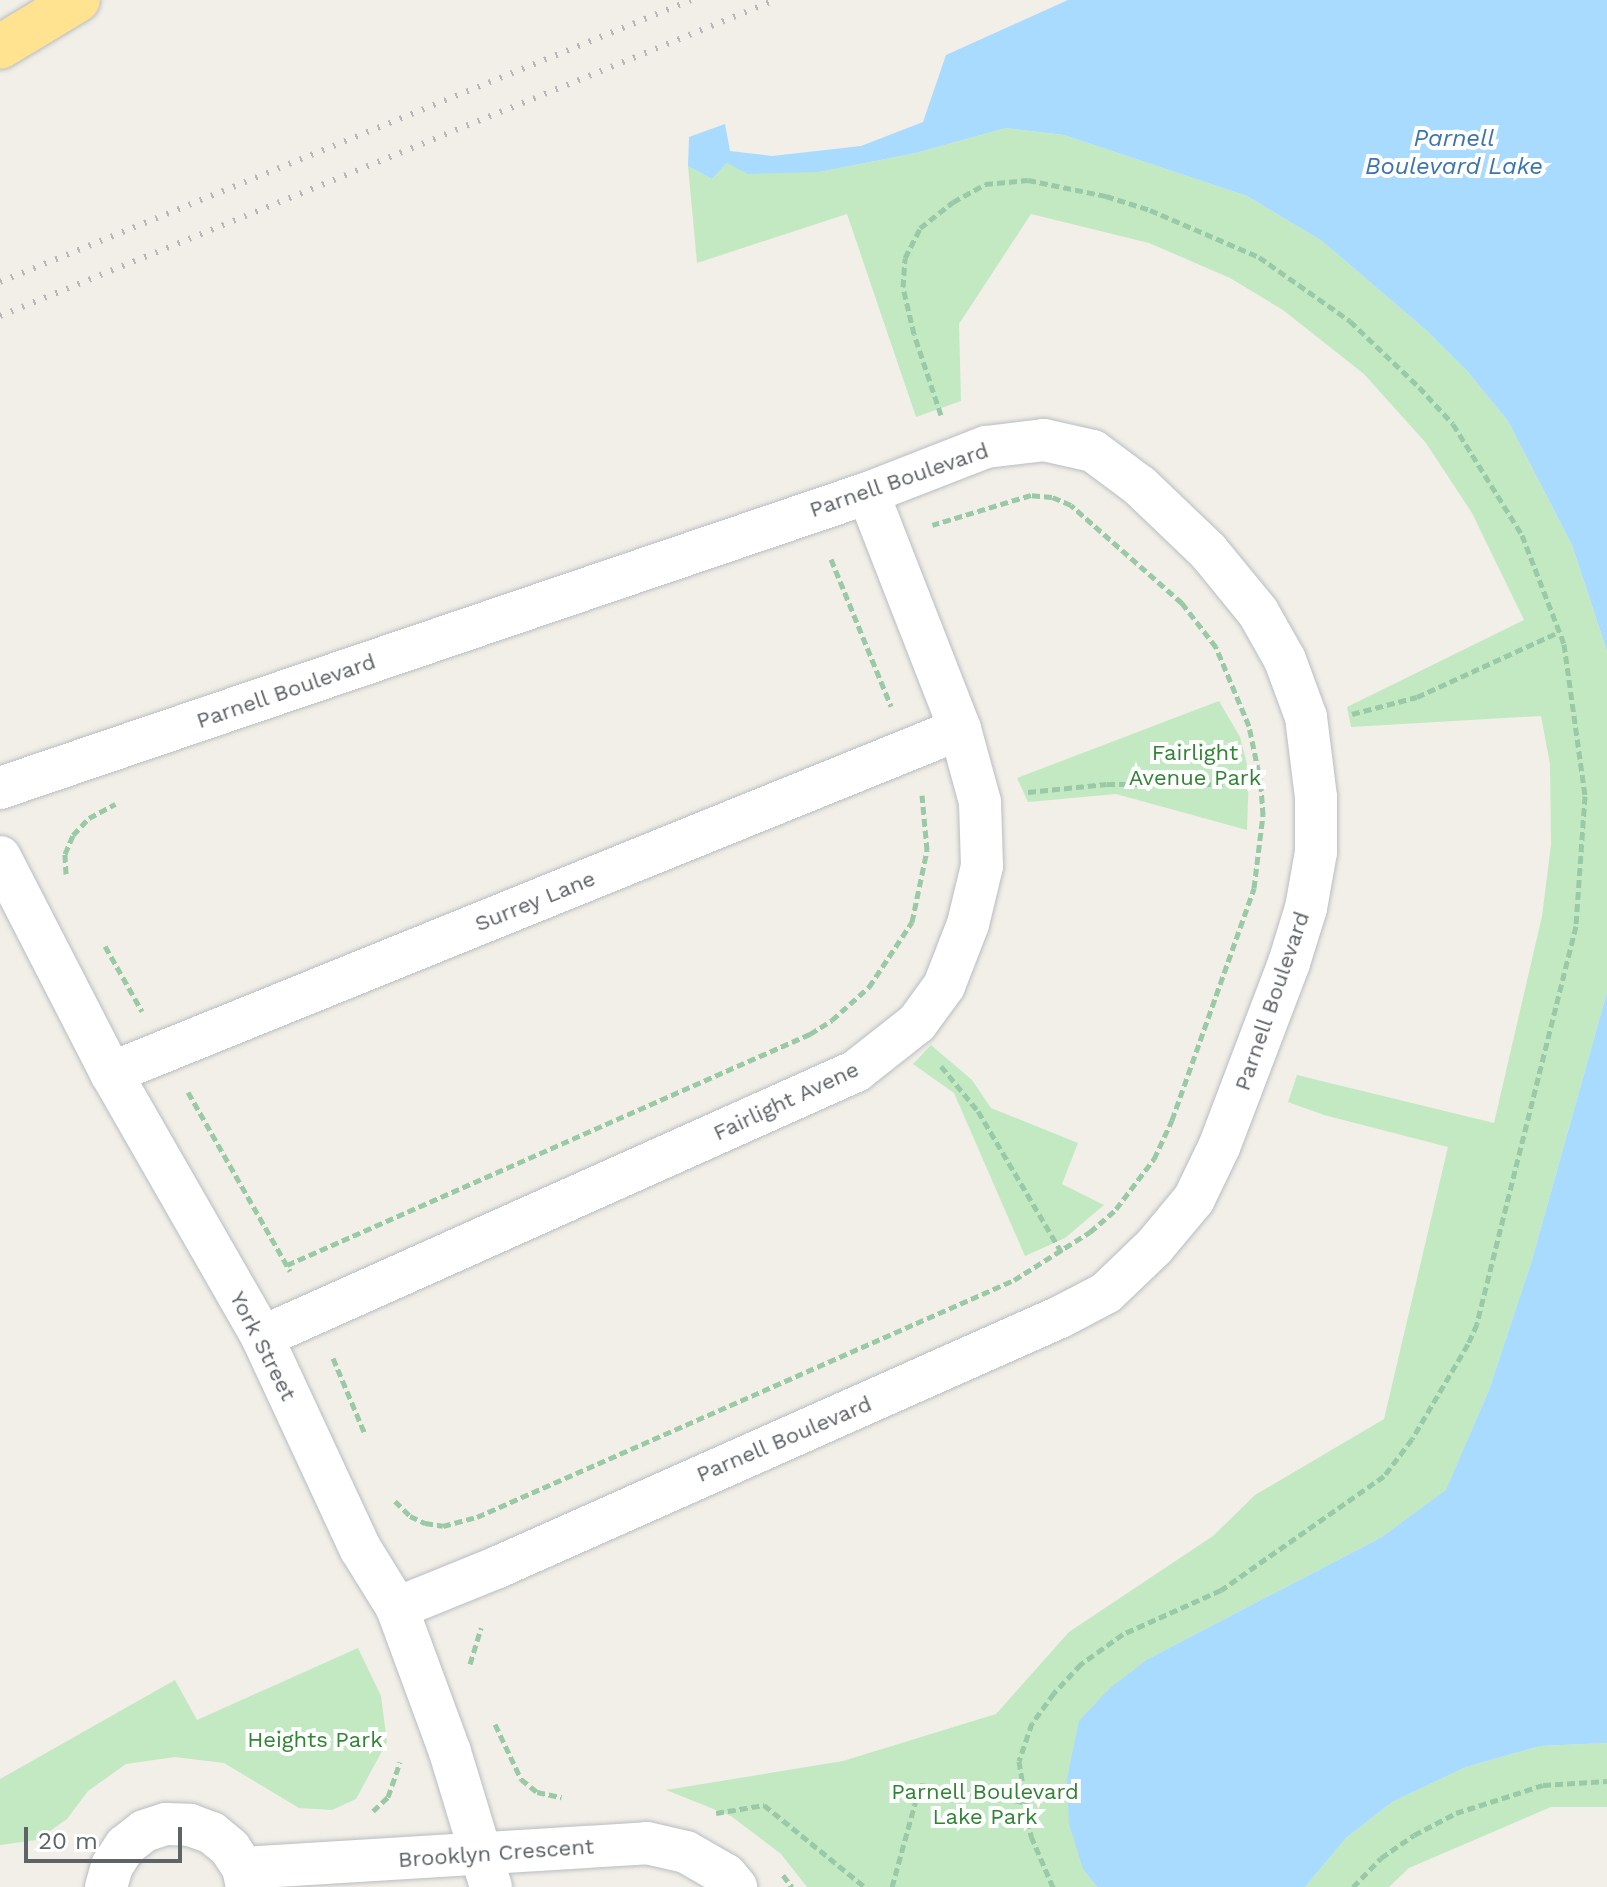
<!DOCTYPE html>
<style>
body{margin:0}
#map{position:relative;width:1607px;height:1887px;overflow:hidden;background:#f1efe7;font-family:"Work Sans",sans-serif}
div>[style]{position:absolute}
.green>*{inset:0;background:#c3e9c3}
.water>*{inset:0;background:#a9daff}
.path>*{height:5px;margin-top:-2.5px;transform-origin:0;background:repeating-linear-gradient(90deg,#9ac9a7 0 8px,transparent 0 12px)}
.roads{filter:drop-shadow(0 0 2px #b9bdc1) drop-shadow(0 0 2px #b9bdc1)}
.street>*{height:42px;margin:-21px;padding:0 21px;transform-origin:21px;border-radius:21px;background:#fff}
.highway>*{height:44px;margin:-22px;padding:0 22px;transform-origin:22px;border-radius:22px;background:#ffe390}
.rail>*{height:6px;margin-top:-3px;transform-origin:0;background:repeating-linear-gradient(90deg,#b6b7b8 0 2px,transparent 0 12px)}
span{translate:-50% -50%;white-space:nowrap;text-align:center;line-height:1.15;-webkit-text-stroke:8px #fff;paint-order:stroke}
.street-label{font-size:22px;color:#5e6368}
.park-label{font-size:22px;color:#308434}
.water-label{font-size:24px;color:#3c74ae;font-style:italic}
.scale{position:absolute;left:24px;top:1827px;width:158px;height:36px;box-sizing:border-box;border:4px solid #5e6368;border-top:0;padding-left:10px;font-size:24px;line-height:28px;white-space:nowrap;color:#5e6368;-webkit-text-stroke:6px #fff;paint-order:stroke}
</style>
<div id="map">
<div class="green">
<i style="clip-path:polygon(1006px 128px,1064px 135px,1247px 196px,1322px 241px,1426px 330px,1468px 372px,1508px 421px,1572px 545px,1607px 651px,1607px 992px,1532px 1260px,1489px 1390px,1446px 1491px,1382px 1537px,1148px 1659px,1083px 1869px,1097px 1887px,807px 1887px,781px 1854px,731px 1816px,666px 1790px,843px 1761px,996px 1714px,1069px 1632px,1213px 1536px,1255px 1495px,1384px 1419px,1448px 1147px,1324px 1115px,1288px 1102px,1297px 1075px,1494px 1123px,1542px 916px,1551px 845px,1550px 764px,1541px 716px,1351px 727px,1347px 707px,1524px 620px,1472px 513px,1426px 443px,1364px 374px,1283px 310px,1230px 278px,1149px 243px,1031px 214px,959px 324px,961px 401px,916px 417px,847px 214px,697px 263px,688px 166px,712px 179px,727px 163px,819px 172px,916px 153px)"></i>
<i style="clip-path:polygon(1219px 701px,1240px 737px,1249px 772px,1247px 830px,1116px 794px,1028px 802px,1017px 778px)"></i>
<i style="clip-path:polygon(931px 1045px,972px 1080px,991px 1108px,1078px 1143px,1062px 1184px,1104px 1205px,1065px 1238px,1025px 1256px,954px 1093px,913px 1064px)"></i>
<i style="clip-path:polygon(358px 1648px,381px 1696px,387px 1742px,356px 1799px,332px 1810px,299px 1808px,224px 1763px,175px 1757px,126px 1764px,88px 1791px,67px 1819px,37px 1840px,0 1845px,0 1779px,175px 1680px,197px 1720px)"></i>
<i style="clip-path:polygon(1607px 1743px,1607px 1807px,1551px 1807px,1409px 1868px,1389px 1887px,1305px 1887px,1346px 1838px,1392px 1802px,1466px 1767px,1540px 1746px)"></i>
</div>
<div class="water">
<i style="clip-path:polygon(1068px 0,1607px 0,1607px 651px,1572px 545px,1508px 421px,1468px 372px,1426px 330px,1322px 241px,1247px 196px,1064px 135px,1006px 128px,916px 153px,819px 172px,748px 174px,727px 163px,712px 179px,688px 166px,689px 137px,725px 124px,730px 151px,772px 156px,861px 146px,923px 122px,946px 55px)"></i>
<i style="clip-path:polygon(1607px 992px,1607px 1743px,1540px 1746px,1466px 1767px,1392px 1802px,1346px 1838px,1305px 1887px,1097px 1887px,1083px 1869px,1069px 1824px,1067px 1779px,1079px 1721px,1110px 1688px,1148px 1659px,1382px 1537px,1446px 1490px,1489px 1390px,1532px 1260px)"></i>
</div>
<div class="path">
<i style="left:941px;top:415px;width:85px;rotate:-108.4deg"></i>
<i style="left:914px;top:334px;width:48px;rotate:-103.2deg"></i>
<i style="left:903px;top:287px;width:29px;rotate:-86deg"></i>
<i style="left:905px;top:258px;width:34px;rotate:-63deg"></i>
<i style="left:920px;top:228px;width:42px;rotate:-38.2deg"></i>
<i style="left:953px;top:202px;width:37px;rotate:-29deg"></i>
<i style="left:985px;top:184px;width:43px;rotate:-5.3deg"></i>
<i style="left:1028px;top:180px;width:80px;rotate:11.6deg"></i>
<i style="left:1106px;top:196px;width:46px;rotate:17.7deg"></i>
<i style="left:1150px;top:210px;width:119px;rotate:23.3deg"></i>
<i style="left:1259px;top:257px;width:111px;rotate:35.1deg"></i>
<i style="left:1350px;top:321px;width:95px;rotate:43.7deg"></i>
<i style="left:1419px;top:387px;width:50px;rotate:47.4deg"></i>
<i style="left:1453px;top:424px;width:131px;rotate:58.1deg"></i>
<i style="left:1522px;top:535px;width:117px;rotate:68.9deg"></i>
<i style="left:1564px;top:644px;width:153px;rotate:82.1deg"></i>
<i style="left:1585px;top:796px;width:130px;rotate:94deg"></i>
<i style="left:1576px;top:926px;width:410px;rotate:104deg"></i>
<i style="left:1477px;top:1324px;width:22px;rotate:114deg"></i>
<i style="left:1468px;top:1344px;width:110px;rotate:120.5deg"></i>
<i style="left:1412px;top:1439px;width:46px;rotate:127.1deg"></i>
<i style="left:1384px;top:1476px;width:199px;rotate:145deg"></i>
<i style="left:1221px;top:1590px;width:107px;rotate:155.8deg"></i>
<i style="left:1123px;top:1634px;width:52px;rotate:144.5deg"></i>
<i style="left:1081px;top:1664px;width:40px;rotate:133deg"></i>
<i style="left:1054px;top:1693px;width:37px;rotate:126deg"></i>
<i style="left:1032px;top:1723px;width:40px;rotate:108.9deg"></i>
<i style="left:1019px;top:1761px;width:76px;rotate:80.9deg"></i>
<i style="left:1031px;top:1836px;width:56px;rotate:66.7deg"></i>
<i style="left:831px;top:559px;width:159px;rotate:67.8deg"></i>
<i style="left:1352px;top:714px;width:67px;rotate:-14.7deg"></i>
<i style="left:1417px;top:697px;width:156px;rotate:-24.6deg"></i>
<i style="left:1028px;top:792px;width:79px;rotate:-5.8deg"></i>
<i style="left:1107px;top:784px;width:154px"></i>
<i style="left:66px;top:874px;width:20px;rotate:-93deg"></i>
<i style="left:65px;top:854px;width:21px;rotate:-67deg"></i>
<i style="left:73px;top:835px;width:23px;rotate:-47deg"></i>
<i style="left:89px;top:818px;width:30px;rotate:-28deg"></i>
<i style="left:105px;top:946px;width:75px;rotate:60.4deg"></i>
<i style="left:941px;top:1066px;width:58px;rotate:50.6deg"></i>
<i style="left:978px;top:1111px;width:165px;rotate:59.4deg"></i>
<i style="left:188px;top:1092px;width:206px;rotate:60.3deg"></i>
<i style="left:287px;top:1265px;width:572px;rotate:-23.83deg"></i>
<i style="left:810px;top:1034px;width:26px;rotate:-32deg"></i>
<i style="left:832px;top:1020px;width:50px;rotate:-41.7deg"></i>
<i style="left:869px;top:987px;width:78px;rotate:-56.5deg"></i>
<i style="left:912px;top:922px;width:74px;rotate:-78.2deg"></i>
<i style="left:927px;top:850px;width:55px;rotate:-95.2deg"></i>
<i style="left:333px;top:1358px;width:82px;rotate:67.2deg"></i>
<i style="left:395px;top:1501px;width:21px;rotate:45deg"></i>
<i style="left:410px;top:1516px;width:17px;rotate:25deg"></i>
<i style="left:425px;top:1523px;width:18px;rotate:9deg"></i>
<i style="left:443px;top:1526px;width:35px;rotate:-15deg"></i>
<i style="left:477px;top:1517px;width:587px;rotate:-23.81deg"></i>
<i style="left:1014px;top:1280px;width:90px;rotate:-32.3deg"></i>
<i style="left:1090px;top:1232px;width:35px;rotate:-41deg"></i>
<i style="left:1116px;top:1209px;width:63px;rotate:-52.8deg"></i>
<i style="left:1154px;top:1159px;width:43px;rotate:-65.2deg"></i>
<i style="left:1172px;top:1120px;width:246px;rotate:-70.5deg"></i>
<i style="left:1254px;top:888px;width:74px;rotate:-83deg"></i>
<i style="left:1263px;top:815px;width:31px;rotate:-94deg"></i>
<i style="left:1261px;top:784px;width:59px;rotate:-101.7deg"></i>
<i style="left:1249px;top:726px;width:86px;rotate:-112.7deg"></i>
<i style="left:1216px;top:647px;width:56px;rotate:-127.7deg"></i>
<i style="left:1182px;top:603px;width:148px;rotate:-138.6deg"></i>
<i style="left:1071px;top:505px;width:21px;rotate:-157deg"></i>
<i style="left:1052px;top:497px;width:21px;rotate:-175deg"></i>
<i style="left:1031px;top:495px;width:103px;rotate:163.1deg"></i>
<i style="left:470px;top:1664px;width:38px;rotate:-73deg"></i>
<i style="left:495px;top:1724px;width:61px;rotate:64.7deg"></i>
<i style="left:521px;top:1779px;width:21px;rotate:39deg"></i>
<i style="left:537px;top:1792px;width:25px;rotate:12deg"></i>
<i style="left:373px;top:1811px;width:21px;rotate:-43deg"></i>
<i style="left:388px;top:1797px;width:37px;rotate:-71deg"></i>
<i style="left:716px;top:1813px;width:49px;rotate:-9.5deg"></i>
<i style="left:764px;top:1805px;width:130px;rotate:39.1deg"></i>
<i style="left:783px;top:1875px;width:15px;rotate:53deg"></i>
<i style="left:892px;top:1887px;width:106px;rotate:-74.6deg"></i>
<i style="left:920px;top:1785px;width:105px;rotate:9.3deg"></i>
<i style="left:1353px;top:1887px;width:40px;rotate:-46deg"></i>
<i style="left:1381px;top:1858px;width:40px;rotate:-34.9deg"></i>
<i style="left:1414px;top:1835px;width:47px;rotate:-27.6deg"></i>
<i style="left:1456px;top:1813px;width:91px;rotate:-17.8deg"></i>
<i style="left:1543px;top:1785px;width:64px;rotate:-3.6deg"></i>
</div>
<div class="roads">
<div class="street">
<i style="left:0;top:788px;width:917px;rotate:-18.77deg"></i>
<i style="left:868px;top:493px;width:127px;rotate:-21.3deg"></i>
<i style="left:986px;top:447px;width:58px;rotate:-6.9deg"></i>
<i style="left:1044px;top:440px;width:50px;rotate:12.7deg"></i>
<i style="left:1093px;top:451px;width:59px;rotate:36.7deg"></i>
<i style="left:1140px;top:486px;width:94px;rotate:43.7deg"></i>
<i style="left:1208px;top:551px;width:79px;rotate:50.7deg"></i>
<i style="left:1258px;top:612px;width:55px;rotate:60.6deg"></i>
<i style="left:1285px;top:660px;width:61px;rotate:69.8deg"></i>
<i style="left:1306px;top:717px;width:81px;rotate:82.9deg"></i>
<i style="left:1316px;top:797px;width:55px;rotate:90deg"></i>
<i style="left:1316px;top:852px;width:57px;rotate:100.1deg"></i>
<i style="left:1306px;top:908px;width:58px;rotate:107.2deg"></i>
<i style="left:1289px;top:963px;width:197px;rotate:110.8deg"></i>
<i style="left:1219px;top:1147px;width:58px;rotate:115.7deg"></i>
<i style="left:1194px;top:1199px;width:62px;rotate:129.8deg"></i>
<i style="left:1154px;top:1247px;width:66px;rotate:136.2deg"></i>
<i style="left:1106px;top:1293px;width:52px;rotate:152.4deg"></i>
<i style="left:1060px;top:1317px;width:615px;rotate:156.02deg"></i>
<i style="left:498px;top:1567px;width:109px;rotate:157.9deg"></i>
<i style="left:0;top:857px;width:243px;rotate:62.8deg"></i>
<i style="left:111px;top:1073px;width:304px;rotate:60.2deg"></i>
<i style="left:262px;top:1337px;width:233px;rotate:65.1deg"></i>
<i style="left:360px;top:1548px;width:70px;rotate:58.3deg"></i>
<i style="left:397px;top:1608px;width:153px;rotate:69.8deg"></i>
<i style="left:450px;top:1752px;width:141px;rotate:73.1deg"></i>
<i style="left:111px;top:1073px;width:916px;rotate:-22.06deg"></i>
<i style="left:262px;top:1337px;width:651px;rotate:-24.12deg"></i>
<i style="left:856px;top:1071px;width:78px;rotate:-38.2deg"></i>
<i style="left:917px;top:1023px;width:46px;rotate:-53.9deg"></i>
<i style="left:944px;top:986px;width:66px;rotate:-68.8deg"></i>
<i style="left:968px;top:924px;width:60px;rotate:-76.4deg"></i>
<i style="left:982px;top:866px;width:64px;rotate:-91.8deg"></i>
<i style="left:980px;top:802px;width:76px;rotate:-105.3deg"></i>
<i style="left:960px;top:729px;width:253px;rotate:-111.3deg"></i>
<i style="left:243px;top:1868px;width:405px;rotate:-3.5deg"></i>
<i style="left:647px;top:1843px;width:40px;rotate:13deg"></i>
<i style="left:686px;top:1852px;width:46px;rotate:29.9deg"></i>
<i style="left:726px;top:1875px;width:16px;rotate:50deg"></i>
<i style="left:106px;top:1887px;width:22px;rotate:-74deg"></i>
<i style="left:112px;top:1866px;width:24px;rotate:-57deg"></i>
<i style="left:125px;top:1846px;width:24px;rotate:-38deg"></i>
<i style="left:144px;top:1831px;width:23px;rotate:-18deg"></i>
<i style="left:166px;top:1824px;width:24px;rotate:2deg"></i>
<i style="left:190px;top:1825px;width:23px;rotate:20deg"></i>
<i style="left:212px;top:1833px;width:23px;rotate:40deg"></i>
<i style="left:230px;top:1848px;width:24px;rotate:57deg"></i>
<i style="left:243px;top:1868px;width:19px;rotate:78deg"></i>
</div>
<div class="highway">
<i style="left:0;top:47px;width:91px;rotate:-31.1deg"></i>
</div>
</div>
<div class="rail">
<i style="left:0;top:282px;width:746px;rotate:-22.2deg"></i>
<i style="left:0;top:316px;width:837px;rotate:-22.18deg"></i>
</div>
<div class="street-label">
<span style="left:899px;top:480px;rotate:-19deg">Parnell Boulevard</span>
<span style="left:286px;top:691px;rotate:-19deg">Parnell Boulevard</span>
<span style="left:535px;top:901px;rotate:-22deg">Surrey Lane</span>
<span style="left:1272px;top:1001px;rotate:-71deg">Parnell Boulevard</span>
<span style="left:786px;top:1101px;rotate:-25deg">Fairlight Avene</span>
<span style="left:263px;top:1346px;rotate:63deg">York Street</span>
<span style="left:784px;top:1439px;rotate:-23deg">Parnell Boulevard</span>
<span style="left:496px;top:1853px;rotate:-4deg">Brooklyn Crescent</span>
</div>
<div class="park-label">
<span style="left:1195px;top:765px">Fairlight<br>Avenue Park</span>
<span style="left:315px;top:1740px">Heights Park</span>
<span style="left:985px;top:1804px">Parnell Boulevard<br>Lake Park</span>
</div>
<div class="water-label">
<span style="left:1454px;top:153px">Parnell<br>Boulevard Lake</span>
</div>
<div class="scale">20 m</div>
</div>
